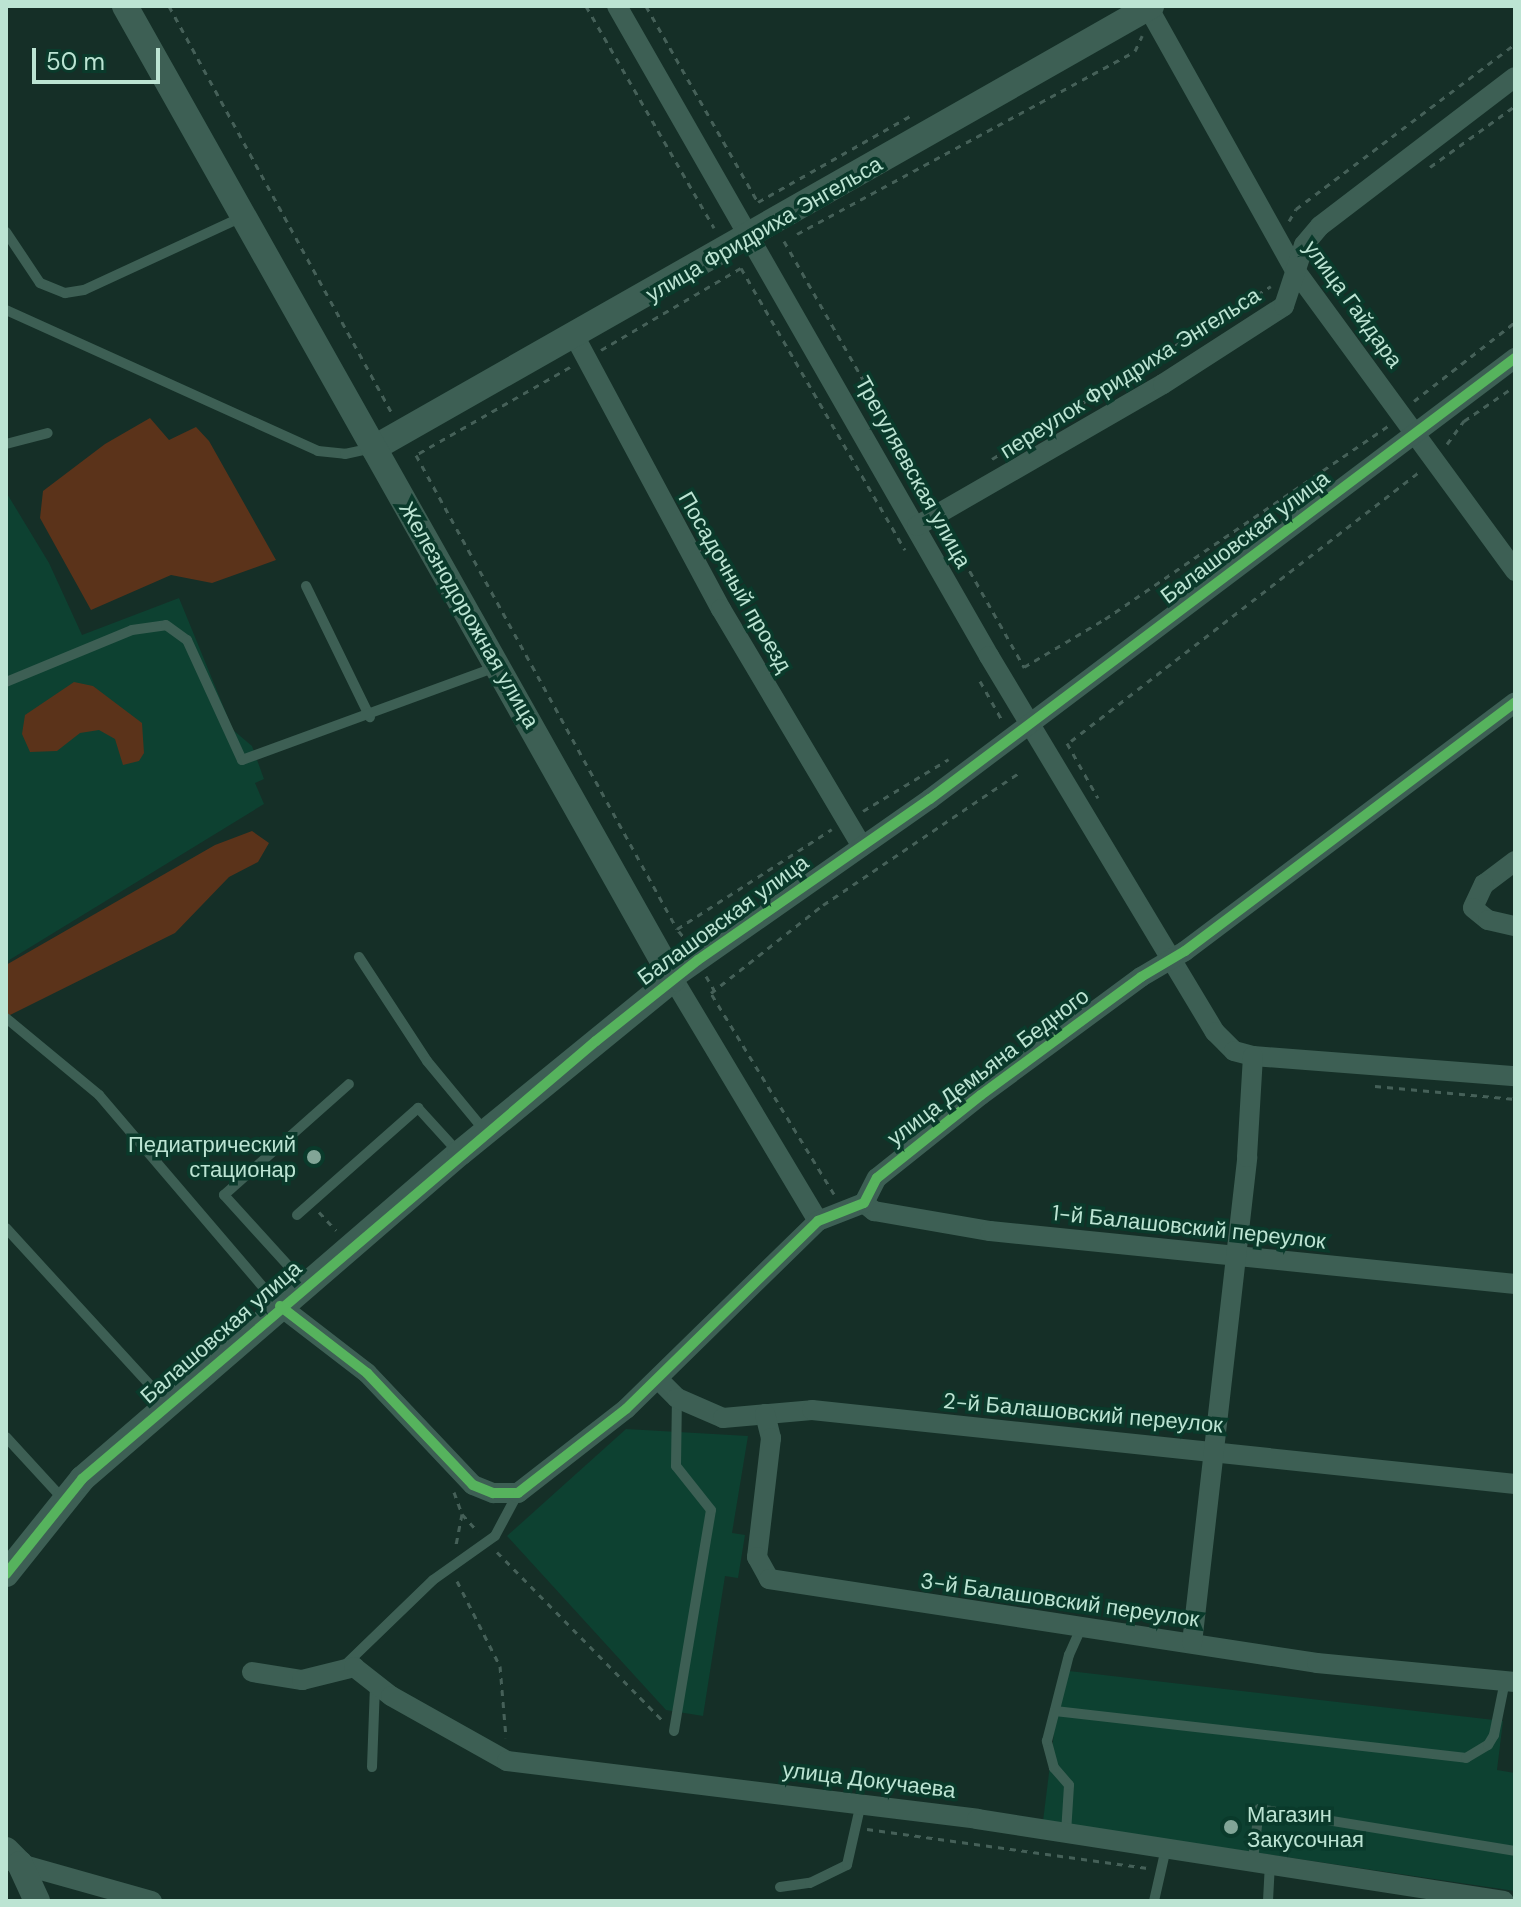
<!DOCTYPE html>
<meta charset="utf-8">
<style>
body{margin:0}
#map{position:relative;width:1521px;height:1907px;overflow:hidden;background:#152f27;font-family:"DM Sans",sans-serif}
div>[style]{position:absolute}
.built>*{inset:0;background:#0d4131}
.green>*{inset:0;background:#5b331a}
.path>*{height:3px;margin-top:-1.5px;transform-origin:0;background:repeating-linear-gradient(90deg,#456058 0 6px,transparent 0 12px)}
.service>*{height:10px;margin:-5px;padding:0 5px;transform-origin:5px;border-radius:5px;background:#3d5f54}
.minor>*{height:20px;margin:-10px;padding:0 10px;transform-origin:10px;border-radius:10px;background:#3d5f54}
.tertiary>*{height:26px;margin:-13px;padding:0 13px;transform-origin:13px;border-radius:13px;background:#3d5f54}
.cycleway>*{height:10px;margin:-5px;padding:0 5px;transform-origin:5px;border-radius:5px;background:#56b35d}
.dots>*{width:22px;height:22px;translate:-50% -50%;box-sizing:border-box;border:4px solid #0a3a2b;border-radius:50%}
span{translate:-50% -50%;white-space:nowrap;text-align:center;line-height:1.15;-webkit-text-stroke:7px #0a3a2b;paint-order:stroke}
.street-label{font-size:22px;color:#bce4d3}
.poi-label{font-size:22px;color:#bce4d3}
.right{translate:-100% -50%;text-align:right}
.left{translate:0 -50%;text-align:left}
.frame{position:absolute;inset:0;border:8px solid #bce4d3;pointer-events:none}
.scale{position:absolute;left:32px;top:48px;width:128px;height:36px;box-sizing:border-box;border:4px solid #bce4d3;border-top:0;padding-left:10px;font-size:24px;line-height:28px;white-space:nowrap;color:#bce4d3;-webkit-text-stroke:6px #0a3a2b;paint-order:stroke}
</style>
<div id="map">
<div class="built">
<i style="clip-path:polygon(6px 492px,49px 563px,82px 635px,179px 598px,233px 730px,252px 746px,264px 779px,255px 783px,264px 804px,6px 962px)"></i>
<i style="clip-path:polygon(626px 1429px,748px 1436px,732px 1533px,745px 1535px,738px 1578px,725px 1576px,703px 1716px,666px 1710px,507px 1536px)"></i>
<i style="clip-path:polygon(1069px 1671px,1503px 1721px,1497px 1770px,1515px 1773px,1515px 1891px,1043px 1821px,1060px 1685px)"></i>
</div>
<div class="green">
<i style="clip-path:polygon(150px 418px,169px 440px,196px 427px,209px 441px,276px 560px,212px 583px,171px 575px,91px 610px,40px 518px,43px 491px,105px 444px)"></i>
<i style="clip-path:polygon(74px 682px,93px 686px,142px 723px,144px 753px,139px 761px,123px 765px,115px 739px,99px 730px,80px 733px,57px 751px,30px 752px,22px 734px,25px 715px)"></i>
<i style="clip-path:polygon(252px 831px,269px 843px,258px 862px,229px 877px,175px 933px,6px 1017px,6px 965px,215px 845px)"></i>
</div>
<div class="path">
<i style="left:169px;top:6px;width:464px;rotate:61.3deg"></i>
<i style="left:586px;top:6px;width:256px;rotate:60deg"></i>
<i style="left:646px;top:6px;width:226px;rotate:60.3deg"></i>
<i style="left:758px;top:202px;width:175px;rotate:-29.5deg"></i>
<i style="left:1430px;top:167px;width:105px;rotate:-35.7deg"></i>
<i style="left:1289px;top:221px;width:14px;rotate:-60deg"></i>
<i style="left:1296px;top:209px;width:274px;rotate:-37deg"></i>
<i style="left:797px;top:234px;width:384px;rotate:-28.4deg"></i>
<i style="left:1135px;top:51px;width:17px;rotate:-65deg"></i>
<i style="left:784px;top:241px;width:295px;rotate:60.3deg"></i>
<i style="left:601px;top:350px;width:162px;rotate:-30.4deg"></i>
<i style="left:741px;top:268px;width:326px;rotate:59.8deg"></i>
<i style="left:570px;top:367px;width:177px;rotate:150.3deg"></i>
<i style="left:416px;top:455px;width:541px;rotate:61.16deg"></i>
<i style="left:1414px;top:401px;width:128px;rotate:-38deg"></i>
<i style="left:1447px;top:444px;width:29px;rotate:-54deg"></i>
<i style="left:1464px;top:421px;width:62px;rotate:-34.5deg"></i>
<i style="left:992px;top:459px;width:328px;rotate:-31.8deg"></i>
<i style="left:946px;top:529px;width:159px;rotate:60.5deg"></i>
<i style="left:1024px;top:667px;width:94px;rotate:-30.7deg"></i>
<i style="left:1105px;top:619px;width:343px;rotate:-34.3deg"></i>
<i style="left:980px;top:681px;width:45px;rotate:60.6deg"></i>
<i style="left:1071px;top:741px;width:440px;rotate:-37.7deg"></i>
<i style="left:1067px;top:743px;width:63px;rotate:60.6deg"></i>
<i style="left:863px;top:811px;width:100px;rotate:-31.2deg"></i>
<i style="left:690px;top:945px;width:21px;rotate:-129deg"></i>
<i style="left:677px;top:929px;width:184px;rotate:-32.8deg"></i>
<i style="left:706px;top:976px;width:16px;rotate:60deg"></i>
<i style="left:1375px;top:1086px;width:141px;rotate:5.3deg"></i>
<i style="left:834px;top:1194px;width:236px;rotate:-121.5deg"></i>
<i style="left:711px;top:993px;width:142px;rotate:-38.2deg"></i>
<i style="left:823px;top:905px;width:238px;rotate:-34deg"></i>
<i style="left:319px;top:1212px;width:25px;rotate:47deg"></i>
<i style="left:454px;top:1492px;width:23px;rotate:70deg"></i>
<i style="left:462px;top:1514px;width:33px;rotate:101deg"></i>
<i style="left:462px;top:1514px;width:24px;rotate:48deg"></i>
<i style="left:497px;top:1552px;width:237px;rotate:45.5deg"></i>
<i style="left:457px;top:1581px;width:95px;rotate:63.2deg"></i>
<i style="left:500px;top:1666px;width:72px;rotate:85.2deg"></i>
<i style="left:867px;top:1829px;width:285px;rotate:7.9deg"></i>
</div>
<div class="service">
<i style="left:6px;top:232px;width:61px;rotate:56.3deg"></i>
<i style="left:40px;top:283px;width:27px;rotate:22deg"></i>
<i style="left:65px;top:293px;width:19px;rotate:-9deg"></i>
<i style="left:84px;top:290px;width:174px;rotate:-24.8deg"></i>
<i style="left:6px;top:310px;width:342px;rotate:24.3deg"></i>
<i style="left:318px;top:451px;width:27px;rotate:6deg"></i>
<i style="left:345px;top:454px;width:29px;rotate:-12deg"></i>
<i style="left:6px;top:444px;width:43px;rotate:-14.7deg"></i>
<i style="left:306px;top:586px;width:146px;rotate:64deg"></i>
<i style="left:6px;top:682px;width:136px;rotate:-22.4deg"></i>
<i style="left:132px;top:630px;width:34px;rotate:-8deg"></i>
<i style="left:166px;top:625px;width:26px;rotate:36deg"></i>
<i style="left:187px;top:640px;width:132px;rotate:65.4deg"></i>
<i style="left:242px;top:760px;width:268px;rotate:-20.1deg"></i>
<i style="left:359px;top:957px;width:124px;rotate:56.8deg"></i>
<i style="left:427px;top:1061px;width:89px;rotate:50.4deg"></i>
<i style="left:6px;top:1018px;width:121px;rotate:39.6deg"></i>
<i style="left:99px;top:1095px;width:277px;rotate:49.5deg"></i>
<i style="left:297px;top:1215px;width:162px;rotate:-41.5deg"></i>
<i style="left:418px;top:1108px;width:59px;rotate:47.7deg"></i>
<i style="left:6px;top:1228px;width:239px;rotate:47.5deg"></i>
<i style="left:304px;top:1283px;width:119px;rotate:-132.3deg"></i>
<i style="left:224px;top:1195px;width:167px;rotate:-41.6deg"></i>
<i style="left:6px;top:1437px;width:84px;rotate:47.4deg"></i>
<i style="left:343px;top:1667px;width:125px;rotate:-44deg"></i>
<i style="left:433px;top:1580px;width:76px;rotate:-35.4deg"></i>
<i style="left:495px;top:1536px;width:49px;rotate:-61.9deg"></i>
<i style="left:1055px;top:1711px;width:414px;rotate:6.5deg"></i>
<i style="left:1466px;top:1758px;width:26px;rotate:-31deg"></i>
<i style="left:1488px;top:1745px;width:12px;rotate:-59deg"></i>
<i style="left:1494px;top:1735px;width:55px;rotate:-78.5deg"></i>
<i style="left:674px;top:1731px;width:224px;rotate:-80.5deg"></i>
<i style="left:711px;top:1510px;width:56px;rotate:-128.5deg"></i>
<i style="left:676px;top:1466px;width:68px;rotate:-89.2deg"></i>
<i style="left:372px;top:1767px;width:82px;rotate:-87.9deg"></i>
<i style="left:1066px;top:1833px;width:48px;rotate:-86.4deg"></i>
<i style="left:1069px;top:1785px;width:23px;rotate:-131deg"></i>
<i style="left:1054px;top:1768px;width:28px;rotate:-105deg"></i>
<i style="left:1047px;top:1741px;width:89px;rotate:-75.7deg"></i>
<i style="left:1069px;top:1655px;width:30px;rotate:-66deg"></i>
<i style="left:1253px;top:1860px;width:51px;rotate:-83.3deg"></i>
<i style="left:1259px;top:1809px;width:259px;rotate:9.3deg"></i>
<i style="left:780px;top:1887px;width:30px;rotate:-8deg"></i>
<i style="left:810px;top:1883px;width:41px;rotate:-25.9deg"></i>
<i style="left:847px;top:1865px;width:64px;rotate:-77.3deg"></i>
<i style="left:1154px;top:1901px;width:54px;rotate:-77.2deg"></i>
<i style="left:1268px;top:1901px;width:38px;rotate:-87deg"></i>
</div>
<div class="minor">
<i style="left:617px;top:6px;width:749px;rotate:60.22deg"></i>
<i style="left:989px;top:656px;width:439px;rotate:59deg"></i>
<i style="left:1215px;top:1032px;width:27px;rotate:45deg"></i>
<i style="left:1234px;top:1051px;width:20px;rotate:15deg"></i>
<i style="left:1253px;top:1056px;width:263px;rotate:4.4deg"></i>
<i style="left:1149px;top:9px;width:299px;rotate:60.8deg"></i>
<i style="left:1295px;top:270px;width:373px;rotate:53.8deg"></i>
<i style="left:575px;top:337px;width:309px;rotate:61.8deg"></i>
<i style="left:721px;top:609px;width:276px;rotate:59.3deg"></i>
<i style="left:917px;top:526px;width:284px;rotate:-30deg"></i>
<i style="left:1163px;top:384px;width:144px;rotate:-32.8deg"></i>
<i style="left:1284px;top:306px;width:64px;rotate:-71.8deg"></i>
<i style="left:1304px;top:245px;width:25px;rotate:-50deg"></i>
<i style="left:1320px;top:226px;width:245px;rotate:-37.4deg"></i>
<i style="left:1515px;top:861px;width:39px;rotate:143deg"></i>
<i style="left:1484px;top:884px;width:26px;rotate:115deg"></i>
<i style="left:1473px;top:908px;width:19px;rotate:39deg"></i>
<i style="left:1488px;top:920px;width:28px;rotate:13deg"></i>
<i style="left:864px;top:1203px;width:13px;rotate:39deg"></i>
<i style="left:874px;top:1211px;width:118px;rotate:9.8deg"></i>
<i style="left:990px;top:1231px;width:528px;rotate:5.76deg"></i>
<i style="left:818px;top:1221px;width:282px;rotate:-120.9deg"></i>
<i style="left:673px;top:979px;width:314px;rotate:-35deg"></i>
<i style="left:930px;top:799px;width:733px;rotate:-37.01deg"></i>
<i style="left:280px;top:1306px;width:110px;rotate:37.6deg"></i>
<i style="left:367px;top:1373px;width:154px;rotate:46.6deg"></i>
<i style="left:473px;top:1485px;width:22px;rotate:22deg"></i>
<i style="left:493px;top:1493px;width:25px"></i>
<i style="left:518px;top:1493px;width:137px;rotate:-37.9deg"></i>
<i style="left:626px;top:1409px;width:269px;rotate:-44.4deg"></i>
<i style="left:818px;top:1221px;width:49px;rotate:-21.4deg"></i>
<i style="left:864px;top:1203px;width:28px;rotate:-63deg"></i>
<i style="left:877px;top:1178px;width:133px;rotate:-38.6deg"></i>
<i style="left:981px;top:1095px;width:199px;rotate:-36.4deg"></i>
<i style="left:1141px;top:977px;width:51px;rotate:-30.6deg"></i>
<i style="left:1185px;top:951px;width:413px;rotate:-37deg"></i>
<i style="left:658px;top:1379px;width:27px;rotate:45deg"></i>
<i style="left:677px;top:1398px;width:50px;rotate:23.5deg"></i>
<i style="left:723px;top:1418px;width:89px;rotate:-5.1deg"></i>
<i style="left:812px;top:1410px;width:707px;rotate:6.01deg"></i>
<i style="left:765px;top:1414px;width:25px;rotate:76deg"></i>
<i style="left:771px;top:1438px;width:120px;rotate:96.7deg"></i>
<i style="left:757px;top:1557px;width:25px;rotate:61deg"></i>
<i style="left:769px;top:1579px;width:554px;rotate:8.71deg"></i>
<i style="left:1317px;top:1663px;width:199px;rotate:5.5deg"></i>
<i style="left:1192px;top:1643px;width:489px;rotate:-83.5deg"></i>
<i style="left:1247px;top:1157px;width:101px;rotate:-86.6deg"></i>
<i style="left:252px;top:1672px;width:51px;rotate:9.1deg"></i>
<i style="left:302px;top:1680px;width:54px;rotate:-14deg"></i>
<i style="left:354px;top:1667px;width:47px;rotate:38.1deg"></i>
<i style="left:391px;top:1696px;width:133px;rotate:29.3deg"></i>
<i style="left:507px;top:1761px;width:474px;rotate:7deg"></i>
<i style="left:977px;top:1819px;width:533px;rotate:8.84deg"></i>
<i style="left:20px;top:1864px;width:137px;rotate:15.7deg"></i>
</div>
<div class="tertiary">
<i style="left:374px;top:448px;width:894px;rotate:-29.63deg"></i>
<i style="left:6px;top:1574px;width:122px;rotate:-51.3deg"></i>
<i style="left:82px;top:1479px;width:499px;rotate:-40.8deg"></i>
<i style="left:460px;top:1153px;width:275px;rotate:-39.2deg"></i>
<i style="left:673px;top:979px;width:1117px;rotate:-119.39deg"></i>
<i style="left:6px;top:1850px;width:20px;rotate:45deg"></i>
<i style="left:20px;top:1864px;width:41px;rotate:65.3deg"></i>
</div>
<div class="cycleway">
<i style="left:280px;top:1306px;width:110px;rotate:37.6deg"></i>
<i style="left:367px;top:1373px;width:154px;rotate:46.6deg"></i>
<i style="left:473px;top:1485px;width:22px;rotate:22deg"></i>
<i style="left:493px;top:1493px;width:25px"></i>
<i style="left:518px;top:1493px;width:137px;rotate:-37.9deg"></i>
<i style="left:626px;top:1409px;width:269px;rotate:-44.4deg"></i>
<i style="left:818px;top:1221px;width:49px;rotate:-21.4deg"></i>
<i style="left:864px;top:1203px;width:28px;rotate:-63deg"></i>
<i style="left:877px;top:1178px;width:133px;rotate:-38.6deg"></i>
<i style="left:981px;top:1095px;width:199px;rotate:-36.4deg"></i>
<i style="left:1141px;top:977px;width:51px;rotate:-30.6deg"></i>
<i style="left:1185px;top:951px;width:413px;rotate:-37deg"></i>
<i style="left:6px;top:1574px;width:122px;rotate:-51.3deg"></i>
<i style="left:82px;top:1479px;width:675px;rotate:-40.44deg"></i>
<i style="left:596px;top:1041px;width:130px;rotate:-38.5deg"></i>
<i style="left:698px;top:960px;width:282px;rotate:-34.8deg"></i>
<i style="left:930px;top:799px;width:733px;rotate:-37.01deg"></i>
</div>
<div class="dots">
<i style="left:314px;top:1157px;background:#82a597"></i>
<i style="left:1231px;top:1827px;background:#82a597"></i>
</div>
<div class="street-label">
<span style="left:764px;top:229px;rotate:-30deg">улица Фридриха Энгельса</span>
<span style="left:1353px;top:304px;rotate:54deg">улица Гайдара</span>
<span style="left:1130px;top:373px;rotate:-32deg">переулок Фридриха Энгельса</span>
<span style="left:913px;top:472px;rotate:61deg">Трегуляевская улица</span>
<span style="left:1245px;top:537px;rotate:-37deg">Балашовская улица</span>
<span style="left:735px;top:582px;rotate:60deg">Посадочный проезд</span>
<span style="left:469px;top:615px;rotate:60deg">Железнодорожная улица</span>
<span style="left:723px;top:920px;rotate:-36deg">Балашовская улица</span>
<span style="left:988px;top:1067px;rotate:-37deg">улица Демьяна Бедного</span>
<span style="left:1189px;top:1227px;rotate:6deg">1-й Балашовский переулок</span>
<span style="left:221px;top:1332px;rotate:-41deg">Балашовская улица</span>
<span style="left:1083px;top:1413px;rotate:5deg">2-й Балашовский переулок</span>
<span style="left:1060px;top:1600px;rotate:8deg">3-й Балашовский переулок</span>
<span style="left:869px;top:1780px;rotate:7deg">улица Докучаева</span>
</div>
<div class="poi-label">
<span class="right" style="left:296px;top:1157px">Педиатрический<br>стационар</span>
<span class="left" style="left:1247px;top:1827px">Магазин<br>Закусочная</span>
</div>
<div class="frame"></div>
<div class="scale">50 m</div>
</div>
